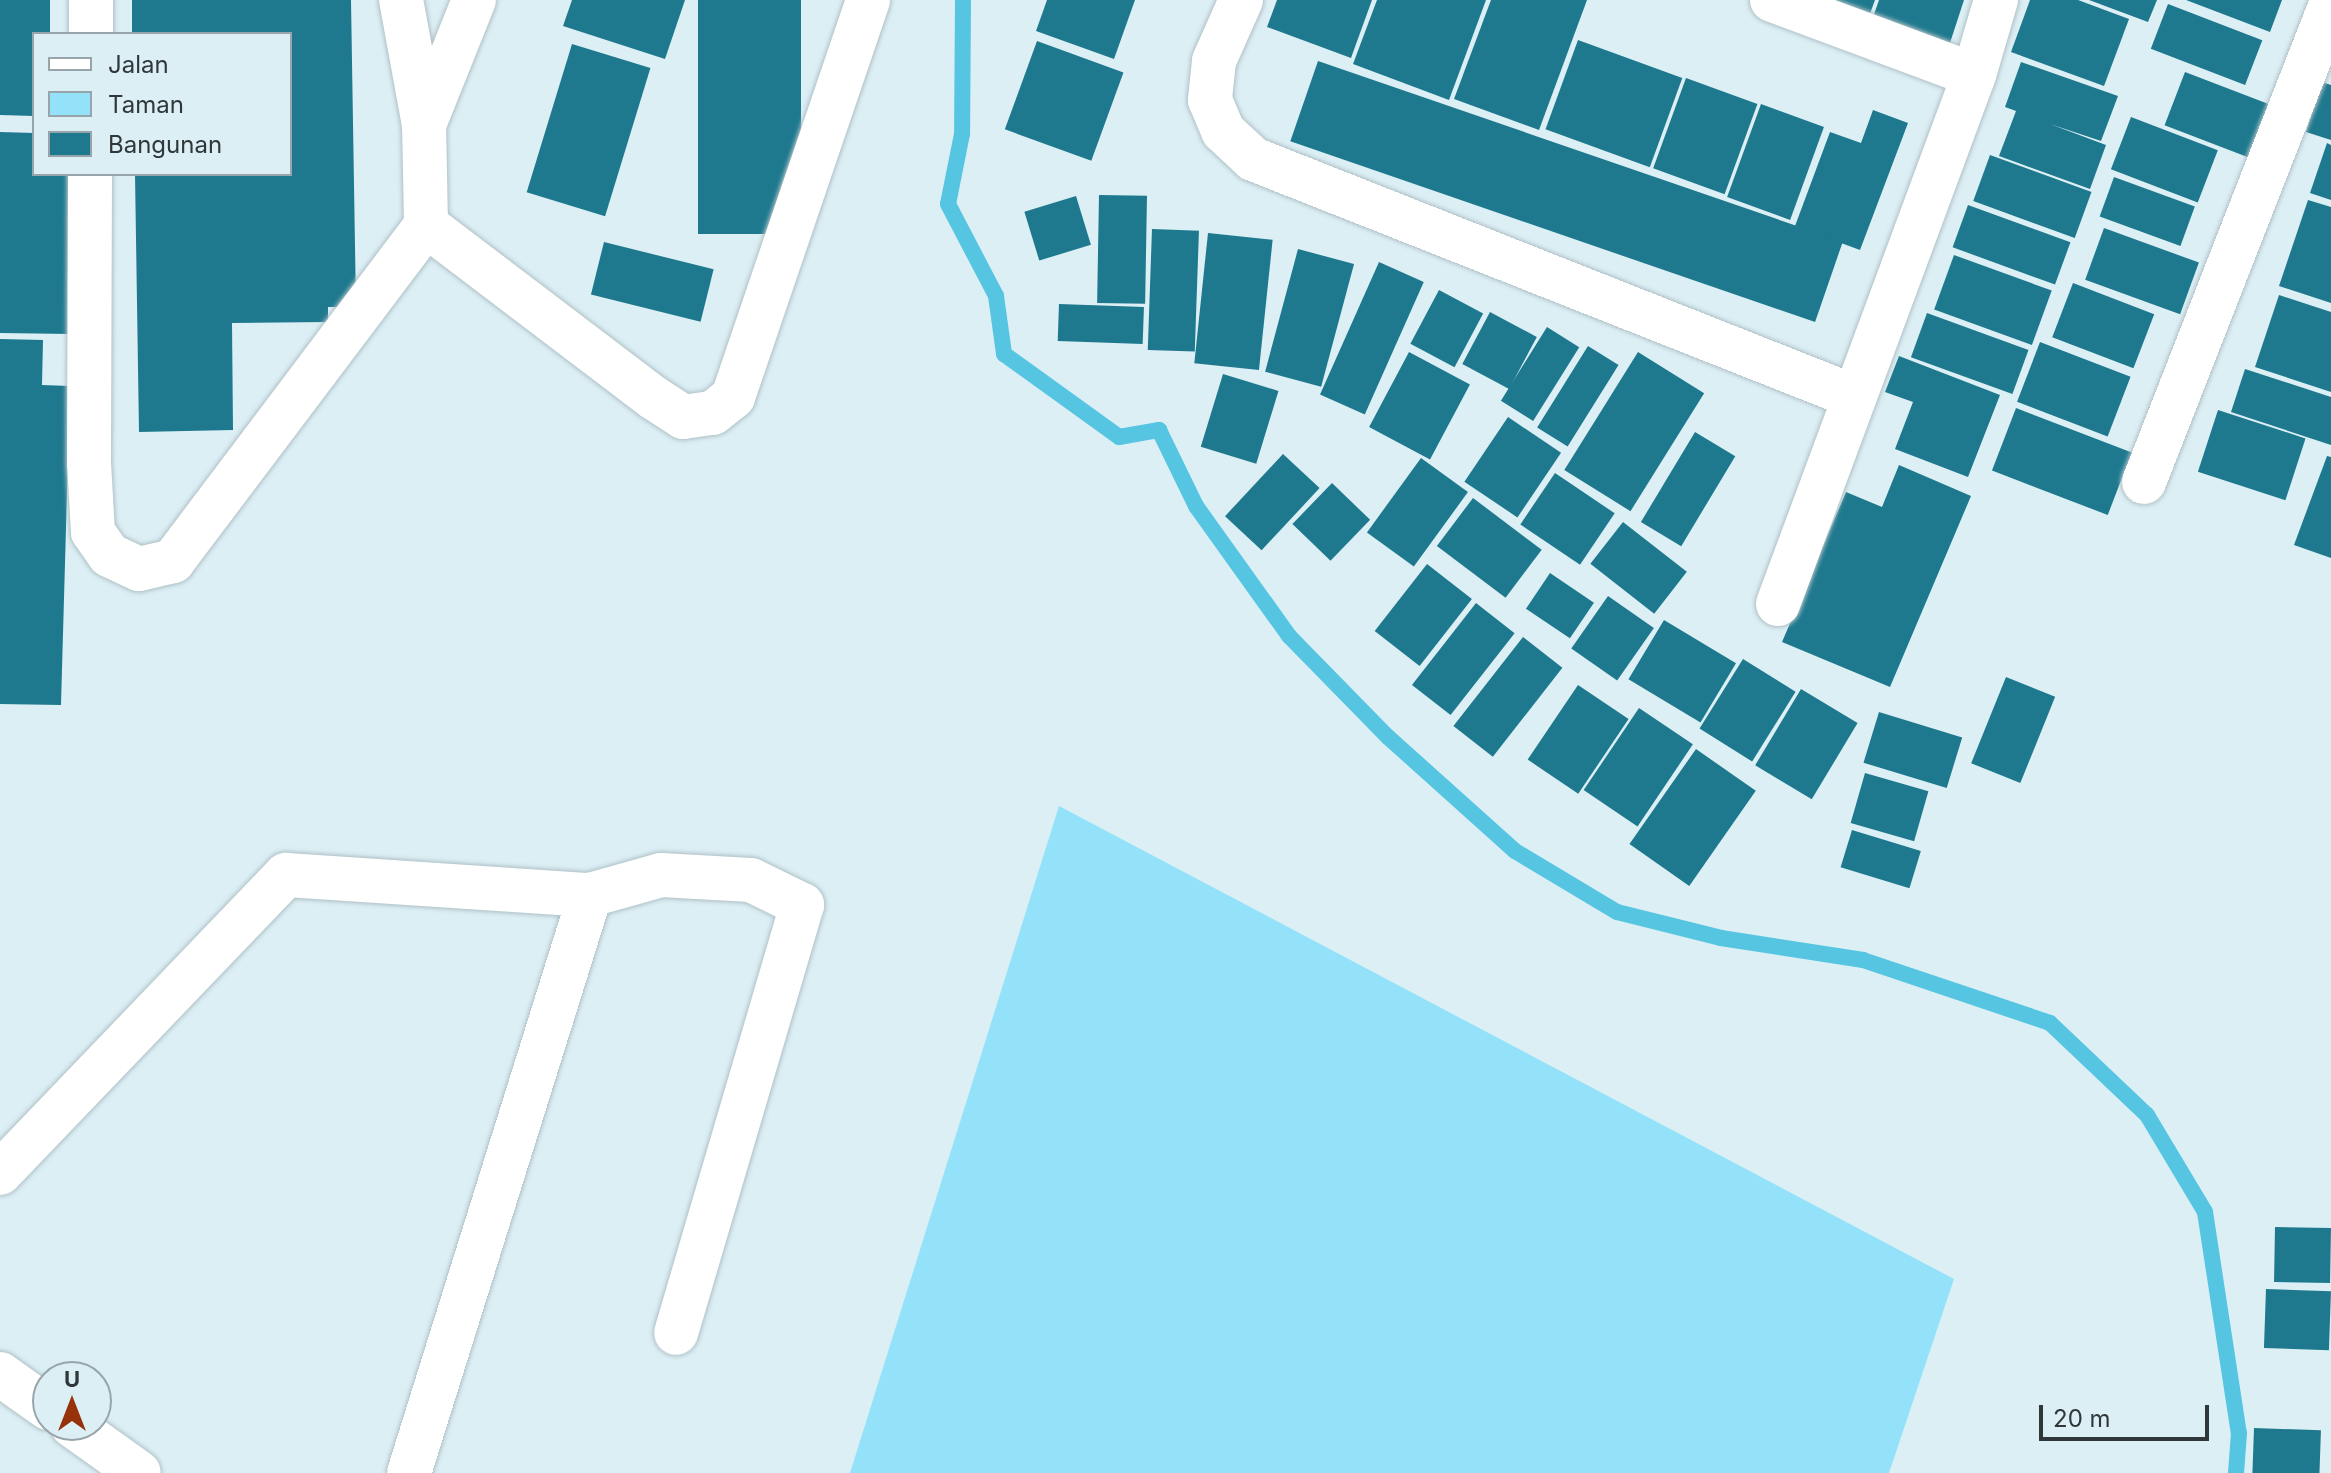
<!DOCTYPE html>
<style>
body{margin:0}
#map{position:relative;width:2331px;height:1473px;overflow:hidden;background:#dceff5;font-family:Inter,sans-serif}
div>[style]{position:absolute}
.green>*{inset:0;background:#94e2f9}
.stream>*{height:16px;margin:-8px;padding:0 8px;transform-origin:8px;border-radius:8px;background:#55c5e2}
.building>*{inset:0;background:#1e798e;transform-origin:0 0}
.roads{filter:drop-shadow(0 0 2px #afc1c6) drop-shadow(0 0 2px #afc1c6)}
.street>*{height:44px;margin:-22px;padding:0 22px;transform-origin:22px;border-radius:22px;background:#fff}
span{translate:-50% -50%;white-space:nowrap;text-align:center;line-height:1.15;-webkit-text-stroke:8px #dceff5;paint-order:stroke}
.legend{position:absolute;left:32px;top:32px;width:260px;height:144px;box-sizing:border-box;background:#dceff5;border:2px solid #97a5aa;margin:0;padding:10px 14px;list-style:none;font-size:24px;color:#303739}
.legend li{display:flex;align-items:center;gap:16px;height:40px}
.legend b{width:40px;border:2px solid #97a5aa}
.north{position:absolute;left:32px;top:1361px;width:80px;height:80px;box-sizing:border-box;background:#dceff5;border:2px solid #97a5aa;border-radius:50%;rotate:0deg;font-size:22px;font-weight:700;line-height:32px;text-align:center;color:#303739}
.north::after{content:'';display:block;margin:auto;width:28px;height:36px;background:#97310a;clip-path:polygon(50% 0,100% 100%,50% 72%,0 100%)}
.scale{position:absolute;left:2039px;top:1405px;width:170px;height:36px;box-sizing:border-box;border:4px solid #303739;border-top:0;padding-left:10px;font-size:24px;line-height:28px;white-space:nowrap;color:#303739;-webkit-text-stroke:6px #dceff5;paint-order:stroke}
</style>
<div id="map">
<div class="green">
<i style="clip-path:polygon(1059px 806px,1954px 1279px,1889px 1473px,850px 1473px)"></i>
</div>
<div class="stream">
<i style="left:963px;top:0;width:134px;rotate:90.4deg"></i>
<i style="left:962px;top:134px;width:71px;rotate:101.3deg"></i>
<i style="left:948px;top:204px;width:104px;rotate:62.4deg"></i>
<i style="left:996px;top:296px;width:59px;rotate:82.1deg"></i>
<i style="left:1004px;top:354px;width:142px;rotate:35.8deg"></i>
<i style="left:1119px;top:437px;width:41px;rotate:-9.9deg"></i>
<i style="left:1159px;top:430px;width:85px;rotate:64deg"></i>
<i style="left:1196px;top:506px;width:160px;rotate:54.4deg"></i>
<i style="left:1289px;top:636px;width:141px;rotate:45.6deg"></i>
<i style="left:1388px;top:737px;width:171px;rotate:41.9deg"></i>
<i style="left:1515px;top:851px;width:119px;rotate:30.9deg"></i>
<i style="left:1617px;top:912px;width:107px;rotate:14deg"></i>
<i style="left:1721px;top:938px;width:144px;rotate:8.8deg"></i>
<i style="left:1863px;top:960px;width:197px;rotate:18.6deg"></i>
<i style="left:2050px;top:1023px;width:134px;rotate:43.5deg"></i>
<i style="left:2147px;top:1115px;width:113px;rotate:59.1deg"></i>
<i style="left:2205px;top:1212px;width:224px;rotate:81.3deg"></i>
<i style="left:2239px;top:1433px;width:40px;rotate:94.3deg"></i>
</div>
<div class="building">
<i style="clip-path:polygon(0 0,50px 0,50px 34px,34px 34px,34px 116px,0 115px)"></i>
<i style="clip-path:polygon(132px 0,351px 0,356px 307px,328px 307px,328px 322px,232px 323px,233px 430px,139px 432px,135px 174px,290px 174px,290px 34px,132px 34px)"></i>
<i style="clip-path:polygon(572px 0,685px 0,665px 59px,563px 26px)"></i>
<i style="left:698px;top:0;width:103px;height:234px"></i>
<i style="clip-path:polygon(1047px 0,1135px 0,1114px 59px,1036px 31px)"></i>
<i style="clip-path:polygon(1277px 0,1372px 0,1351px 58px,1267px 27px)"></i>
<i style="clip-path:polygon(1377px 0,1486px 0,1449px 100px,1353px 64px)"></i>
<i style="clip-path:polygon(1491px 0,1587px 0,1539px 130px,1454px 99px)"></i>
<i style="clip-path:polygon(1827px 0,1875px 0,1868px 19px)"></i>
<i style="clip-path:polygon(1879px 0,1964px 0,1948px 49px,1871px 23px)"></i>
<i style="clip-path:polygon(2030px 0,2078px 0,2129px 19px,2104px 86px,2011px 52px)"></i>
<i style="clip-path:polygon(2089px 0,2157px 0,2148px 22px)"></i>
<i style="clip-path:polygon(2186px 0,2282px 0,2270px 32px)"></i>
<i style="left:2168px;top:4px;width:101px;height:48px;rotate:21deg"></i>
<i style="left:1578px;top:40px;width:111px;height:95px;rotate:20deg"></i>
<i style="left:1037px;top:41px;width:92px;height:94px;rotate:20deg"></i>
<i style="left:572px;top:44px;width:82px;height:155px;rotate:17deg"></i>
<i style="left:1318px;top:61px;width:555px;height:85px;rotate:19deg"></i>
<i style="clip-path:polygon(2021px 62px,2118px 96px,2101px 141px,2050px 124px,2106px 145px,2090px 189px,1999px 156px,2016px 111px,2005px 107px)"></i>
<i style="left:2185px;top:72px;width:95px;height:57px;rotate:21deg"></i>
<i style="left:1686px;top:78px;width:76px;height:96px;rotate:20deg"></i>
<i style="clip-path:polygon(2322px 82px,2331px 85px,2331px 140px,2306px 132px)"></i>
<i style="left:1761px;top:104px;width:67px;height:99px;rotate:20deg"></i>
<i style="clip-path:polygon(1873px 110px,1908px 123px,1860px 250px,1795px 226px,1830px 132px,1861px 143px)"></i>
<i style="left:2131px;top:117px;width:93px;height:56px;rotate:21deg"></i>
<i style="clip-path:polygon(0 132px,34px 133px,34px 174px,72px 174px,70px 334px,0 333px)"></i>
<i style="clip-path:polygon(2327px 143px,2331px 145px,2331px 200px,2310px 193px)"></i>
<i style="left:1990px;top:155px;width:108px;height:49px;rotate:20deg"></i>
<i style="left:2114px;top:177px;width:86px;height:42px;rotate:20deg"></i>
<i style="left:1099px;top:195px;width:48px;height:108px;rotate:1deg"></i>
<i style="left:1076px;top:196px;width:51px;height:54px;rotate:73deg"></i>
<i style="clip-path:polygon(2308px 200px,2331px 207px,2331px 303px,2279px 286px)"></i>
<i style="left:1968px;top:205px;width:109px;height:45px;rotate:20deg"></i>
<i style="left:2104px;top:228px;width:101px;height:55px;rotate:20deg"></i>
<i style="left:1152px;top:229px;width:47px;height:121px;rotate:2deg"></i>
<i style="left:1208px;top:233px;width:65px;height:131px;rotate:6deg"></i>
<i style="left:604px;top:242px;width:113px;height:54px;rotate:14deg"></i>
<i style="left:1298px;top:249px;width:58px;height:127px;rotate:15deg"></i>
<i style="left:1954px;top:255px;width:104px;height:58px;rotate:20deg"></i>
<i style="left:1379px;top:262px;width:49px;height:145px;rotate:24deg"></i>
<i style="left:2073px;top:283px;width:87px;height:58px;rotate:21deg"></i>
<i style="left:1439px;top:290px;width:50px;height:61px;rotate:28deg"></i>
<i style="clip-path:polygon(2279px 295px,2331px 312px,2331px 392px,2255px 367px)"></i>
<i style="left:1059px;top:304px;width:85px;height:37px;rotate:2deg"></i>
<i style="left:1490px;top:312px;width:53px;height:59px;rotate:28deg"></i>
<i style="left:1927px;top:313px;width:108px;height:47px;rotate:20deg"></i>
<i style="left:1547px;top:327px;width:38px;height:87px;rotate:32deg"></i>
<i style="clip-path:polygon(0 339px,43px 340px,42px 385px,70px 386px,61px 705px,0 704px)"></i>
<i style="left:2040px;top:342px;width:97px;height:64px;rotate:21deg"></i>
<i style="left:1588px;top:346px;width:36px;height:96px;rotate:32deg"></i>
<i style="left:1409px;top:352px;width:69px;height:85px;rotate:28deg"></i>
<i style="left:1638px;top:352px;width:78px;height:139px;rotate:32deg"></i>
<i style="clip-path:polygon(1899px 356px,2000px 395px,1968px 477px,1895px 449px,1913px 402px,1885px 392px)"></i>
<i style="clip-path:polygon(2245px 369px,2331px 397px,2331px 445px,2231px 412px)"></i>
<i style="left:1223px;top:374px;width:58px;height:76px;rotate:17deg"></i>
<i style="left:2016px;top:408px;width:124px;height:67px;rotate:21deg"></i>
<i style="left:2218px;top:410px;width:92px;height:65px;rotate:18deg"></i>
<i style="left:1508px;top:417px;width:64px;height:78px;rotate:34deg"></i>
<i style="left:1695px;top:432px;width:47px;height:105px;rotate:31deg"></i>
<i style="left:1283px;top:454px;width:50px;height:85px;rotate:43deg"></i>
<i style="clip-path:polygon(2327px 456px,2331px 457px,2331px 558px,2294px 545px)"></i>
<i style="left:1421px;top:458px;width:58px;height:92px;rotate:36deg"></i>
<i style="clip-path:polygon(1899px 465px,1971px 496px,1890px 687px,1782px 642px,1846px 492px,1882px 507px)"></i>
<i style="left:1555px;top:473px;width:72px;height:62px;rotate:34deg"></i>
<i style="left:1332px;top:483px;width:53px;height:57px;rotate:44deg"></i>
<i style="left:1473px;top:498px;width:86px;height:60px;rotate:37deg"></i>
<i style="left:1623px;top:522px;width:81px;height:53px;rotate:38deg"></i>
<i style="left:1427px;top:564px;width:57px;height:85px;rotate:38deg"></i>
<i style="left:1550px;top:573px;width:53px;height:43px;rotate:34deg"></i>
<i style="left:1608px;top:596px;width:56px;height:64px;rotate:35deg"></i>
<i style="left:1476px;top:603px;width:49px;height:104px;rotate:38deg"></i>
<i style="left:1664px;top:620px;width:84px;height:69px;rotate:31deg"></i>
<i style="left:1523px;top:637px;width:50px;height:113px;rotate:38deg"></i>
<i style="left:1743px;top:659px;width:62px;height:82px;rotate:32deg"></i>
<i style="left:2006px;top:677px;width:53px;height:93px;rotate:22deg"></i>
<i style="left:1578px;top:685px;width:61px;height:90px;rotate:34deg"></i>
<i style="left:1801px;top:689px;width:66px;height:89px;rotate:31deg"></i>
<i style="left:1639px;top:708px;width:65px;height:99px;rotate:34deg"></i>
<i style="left:1879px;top:712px;width:87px;height:53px;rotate:17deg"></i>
<i style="left:1696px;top:749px;width:73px;height:116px;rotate:35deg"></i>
<i style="left:1865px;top:773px;width:66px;height:52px;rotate:16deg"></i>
<i style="left:1852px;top:830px;width:72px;height:39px;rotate:17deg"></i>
<i style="left:2275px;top:1227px;width:56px;height:55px;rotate:1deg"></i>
<i style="left:2266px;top:1289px;width:65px;height:59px;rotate:2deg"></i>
<i style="left:2254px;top:1428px;width:67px;height:45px;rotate:2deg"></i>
</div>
<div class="roads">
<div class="street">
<i style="left:1241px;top:0;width:67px;rotate:113.9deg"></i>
<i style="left:1214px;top:61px;width:39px;rotate:96deg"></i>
<i style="left:1210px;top:100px;width:34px;rotate:67deg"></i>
<i style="left:1223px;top:131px;width:41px;rotate:43deg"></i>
<i style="left:1253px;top:159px;width:647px;rotate:21.57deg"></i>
<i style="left:1772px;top:0;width:215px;rotate:20.4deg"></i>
<i style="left:91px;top:34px;width:34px;rotate:-90deg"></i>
<i style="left:424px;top:125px;width:135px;rotate:-68.2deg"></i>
<i style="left:90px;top:174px;width:289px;rotate:90.2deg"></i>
<i style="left:89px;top:463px;width:69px;rotate:86.7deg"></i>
<i style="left:93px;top:532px;width:28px;rotate:55deg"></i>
<i style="left:109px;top:555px;width:33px;rotate:25deg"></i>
<i style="left:139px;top:569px;width:35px;rotate:-13deg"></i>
<i style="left:173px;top:561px;width:421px;rotate:-53deg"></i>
<i style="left:426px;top:225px;width:100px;rotate:-91.1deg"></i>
<i style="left:424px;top:125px;width:127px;rotate:-100.4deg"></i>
<i style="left:426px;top:225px;width:286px;rotate:37.2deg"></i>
<i style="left:654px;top:398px;width:35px;rotate:33deg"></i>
<i style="left:683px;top:417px;width:30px;rotate:-8deg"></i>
<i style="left:713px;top:413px;width:26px;rotate:-39deg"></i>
<i style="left:733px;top:397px;width:419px;rotate:-71.2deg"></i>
<i style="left:2144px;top:482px;width:513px;rotate:-68.63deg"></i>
<i style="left:1778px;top:604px;width:564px;rotate:-69.67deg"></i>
<i style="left:1974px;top:75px;width:78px;rotate:-73.7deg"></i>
<i style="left:0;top:1173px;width:413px;rotate:-46.2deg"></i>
<i style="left:286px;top:875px;width:305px;rotate:3.8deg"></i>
<i style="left:0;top:1374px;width:59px;rotate:35.3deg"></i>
<i style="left:72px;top:1425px;width:82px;rotate:35.6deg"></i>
<i style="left:409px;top:1473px;width:606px;rotate:-72.61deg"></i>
<i style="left:590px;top:895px;width:74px;rotate:-15.7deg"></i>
<i style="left:661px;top:875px;width:90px;rotate:3.2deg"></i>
<i style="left:751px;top:880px;width:57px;rotate:26.1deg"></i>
<i style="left:802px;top:905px;width:446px;rotate:106.4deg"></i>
</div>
</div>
<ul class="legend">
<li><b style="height:10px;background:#fff"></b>Jalan</li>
<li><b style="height:22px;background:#94e2f9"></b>Taman</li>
<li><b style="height:22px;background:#1e798e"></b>Bangunan</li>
</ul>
<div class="north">U</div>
<div class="scale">20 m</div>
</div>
